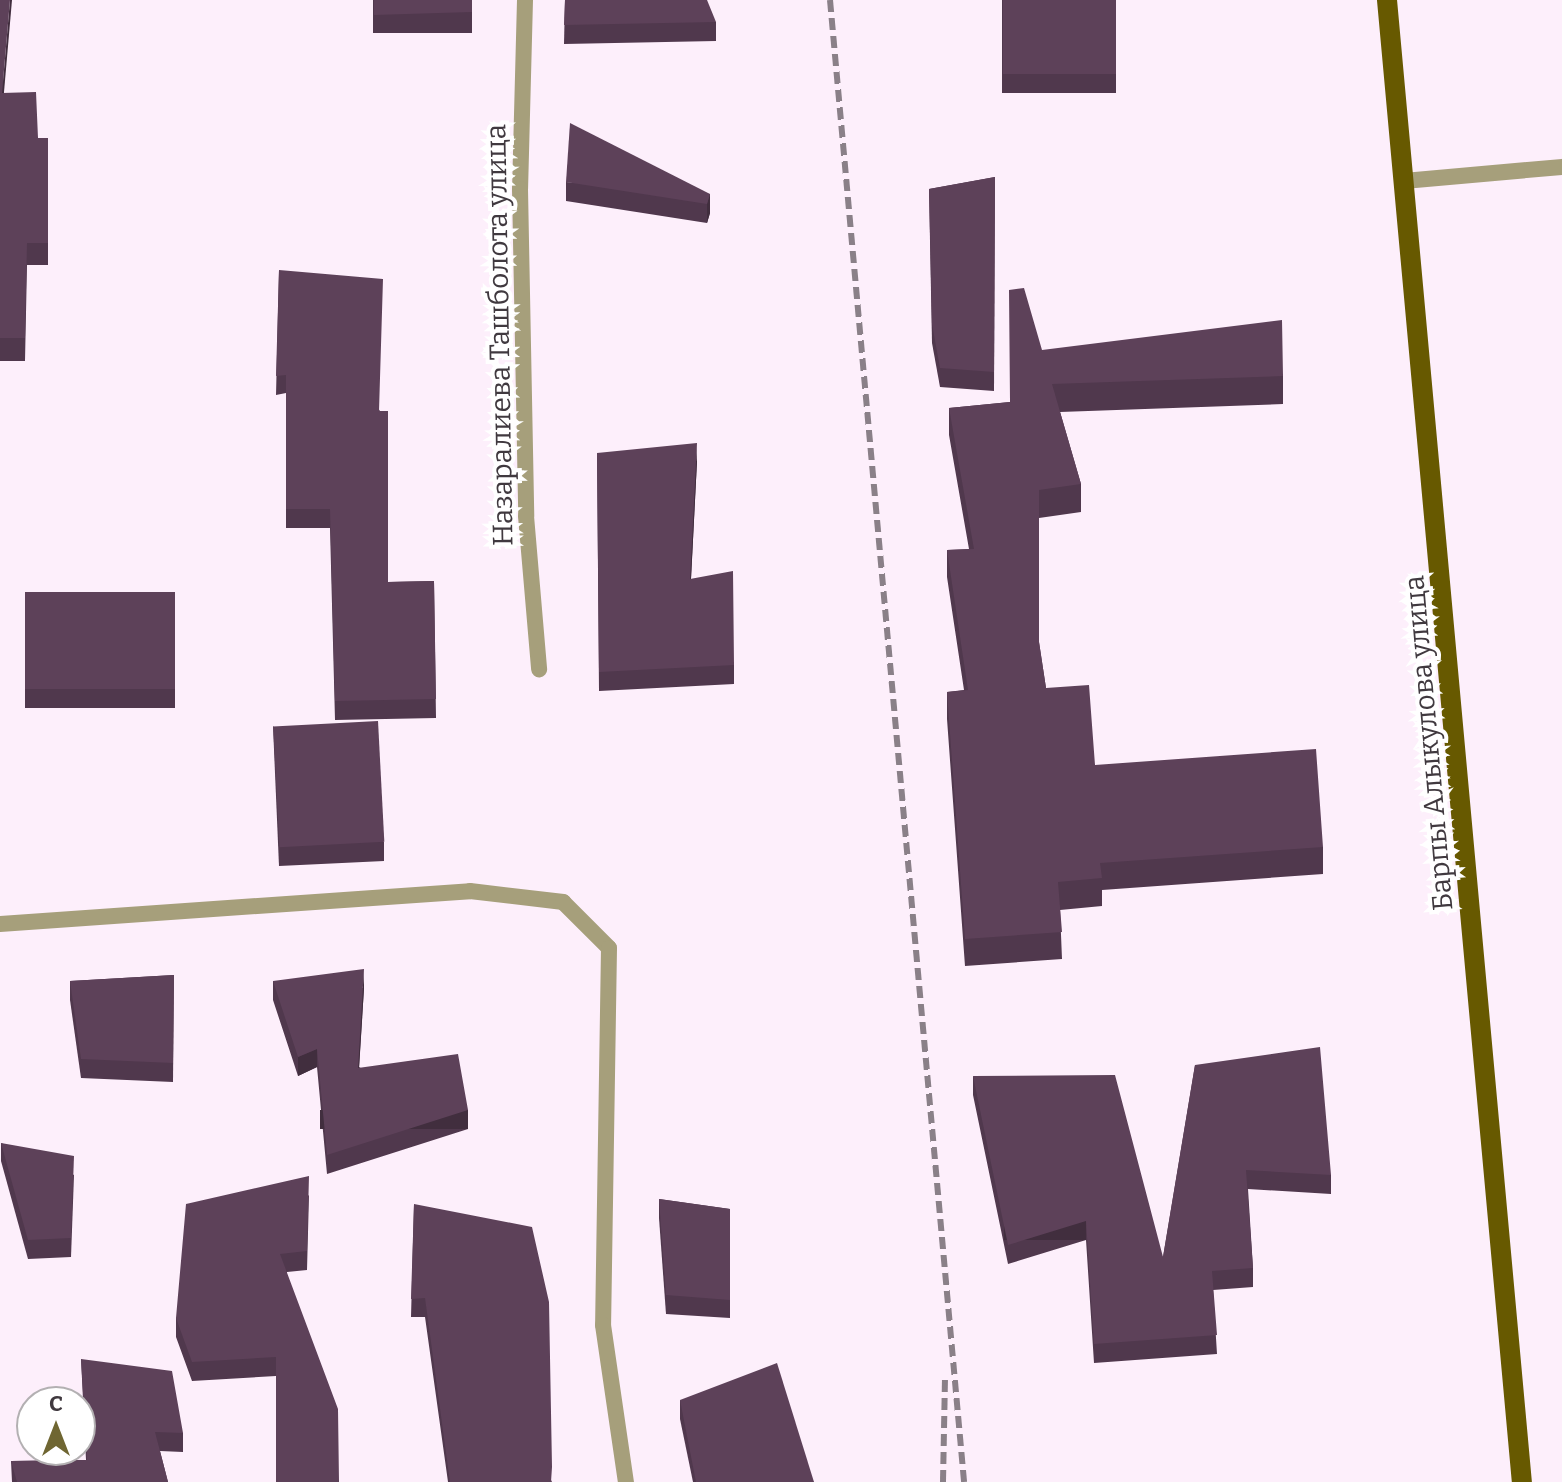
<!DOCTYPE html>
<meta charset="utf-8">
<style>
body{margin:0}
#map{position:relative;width:1562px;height:1482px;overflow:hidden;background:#fdeffb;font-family:Bitter,serif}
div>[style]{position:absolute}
.service>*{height:16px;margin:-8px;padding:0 8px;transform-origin:8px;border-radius:8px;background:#a69f7b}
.minor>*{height:16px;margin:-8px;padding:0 8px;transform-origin:8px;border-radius:8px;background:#a69f7b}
.primary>*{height:20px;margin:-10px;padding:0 10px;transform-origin:10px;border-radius:10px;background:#675900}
.rail>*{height:6px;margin-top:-3px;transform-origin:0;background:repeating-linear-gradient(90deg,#8a8088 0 12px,transparent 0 18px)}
.wall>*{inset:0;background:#50384d;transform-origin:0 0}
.shaded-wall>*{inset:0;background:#412e3e;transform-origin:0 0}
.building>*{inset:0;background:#5d4159;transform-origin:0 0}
span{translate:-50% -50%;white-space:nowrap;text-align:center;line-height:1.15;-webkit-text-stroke:8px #fff;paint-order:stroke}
.street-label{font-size:28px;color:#40393f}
.north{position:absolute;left:16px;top:1386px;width:80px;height:80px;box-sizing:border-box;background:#fff;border:2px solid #b3b0b2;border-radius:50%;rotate:0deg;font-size:22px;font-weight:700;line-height:32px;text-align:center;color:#40393f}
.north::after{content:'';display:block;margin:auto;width:28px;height:36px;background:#6f6632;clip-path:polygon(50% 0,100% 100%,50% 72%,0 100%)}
</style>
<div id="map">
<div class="service">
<i style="left:1404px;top:181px;width:159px;rotate:-5.1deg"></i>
</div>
<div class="minor">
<i style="left:525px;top:0;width:189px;rotate:91.5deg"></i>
<i style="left:520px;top:189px;width:327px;rotate:88.9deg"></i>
<i style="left:526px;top:516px;width:154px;rotate:85.1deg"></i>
<i style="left:0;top:924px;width:471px;rotate:-4deg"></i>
<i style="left:470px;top:891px;width:94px;rotate:6.7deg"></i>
<i style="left:563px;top:902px;width:65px;rotate:45deg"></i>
<i style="left:609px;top:948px;width:377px;rotate:90.9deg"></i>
<i style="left:603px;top:1325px;width:159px;rotate:81.7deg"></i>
</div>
<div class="primary">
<i style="left:1387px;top:0;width:1488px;rotate:84.8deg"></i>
</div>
<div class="rail">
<i style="left:830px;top:0;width:1488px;rotate:84.83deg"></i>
<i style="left:943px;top:1482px;width:104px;rotate:-88.9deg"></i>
</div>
<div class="wall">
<i style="clip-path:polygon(0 0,4px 93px,38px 138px,48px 138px,48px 265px,27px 265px,25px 361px,0 361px)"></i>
<i style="left:373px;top:0;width:99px;height:33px"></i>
<i style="clip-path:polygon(565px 0,716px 22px,716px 41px,564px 44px)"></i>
<i style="left:1002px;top:0;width:114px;height:93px"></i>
<i style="clip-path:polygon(995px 177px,994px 391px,940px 387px,932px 343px,929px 189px)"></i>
<i style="clip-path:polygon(566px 182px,710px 194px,710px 213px,707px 223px,566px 201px)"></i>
<i style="clip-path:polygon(279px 270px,380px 411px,388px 582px,434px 581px,436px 718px,335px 720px,330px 528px,286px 528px,286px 393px,276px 395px)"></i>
<i style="clip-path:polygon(1042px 350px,1283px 376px,1283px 404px,1060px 412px,1081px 484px,1081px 512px,1039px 518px,1039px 642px,1046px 688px,1095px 765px,1323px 847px,1323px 874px,1102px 890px,1102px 906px,1060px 910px,1062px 959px,965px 966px,947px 719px,947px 692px,964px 690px,947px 577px,947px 550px,969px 549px,949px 435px,949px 408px,1010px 402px)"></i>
<i style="clip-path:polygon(597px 453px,697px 461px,691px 579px,734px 665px,734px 684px,599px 691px)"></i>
<i style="left:25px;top:592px;width:150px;height:116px"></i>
<i style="clip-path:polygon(273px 726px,384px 842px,384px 861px,279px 866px)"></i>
<i style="clip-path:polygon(174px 975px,173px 1082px,81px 1078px,70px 1000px,70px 981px)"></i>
<i style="clip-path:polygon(273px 981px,364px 988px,359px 1067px,468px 1129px,327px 1174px,317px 1067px,298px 1076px,273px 1000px)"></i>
<i style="clip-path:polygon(1195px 1065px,1331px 1175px,1331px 1194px,1248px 1189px,1253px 1268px,1253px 1287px,1213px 1290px,1217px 1354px,1094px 1363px,1086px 1240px,1008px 1264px,973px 1095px,973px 1076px,1163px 1257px)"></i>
<i style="clip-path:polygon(1px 1143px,74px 1175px,71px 1257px,28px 1259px,1px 1161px)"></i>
<i style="clip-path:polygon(309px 1195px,307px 1270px,287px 1272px,276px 1376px,192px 1381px,176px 1337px,176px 1318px)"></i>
<i style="clip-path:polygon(659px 1199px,730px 1209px,730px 1318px,666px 1314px,659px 1218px)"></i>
<i style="clip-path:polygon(414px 1204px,552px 1482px,448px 1482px,425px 1317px,411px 1317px)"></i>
<i style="clip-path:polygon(81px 1359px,183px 1433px,183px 1452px,160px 1451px,168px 1482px,12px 1482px,11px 1461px,86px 1460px)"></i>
<i style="clip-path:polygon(680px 1400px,814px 1482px,693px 1482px,680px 1419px)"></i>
</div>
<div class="shaded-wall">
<i style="clip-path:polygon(10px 0,12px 0,2px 115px,2px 93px)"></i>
<i style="clip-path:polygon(710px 194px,710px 213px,707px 223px,707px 204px)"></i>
<i style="clip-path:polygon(697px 443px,697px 461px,690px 598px,690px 579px)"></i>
<i style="clip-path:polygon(364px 969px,364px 988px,358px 1086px,358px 1068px)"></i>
<i style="clip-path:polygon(317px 1049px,317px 1067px,298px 1076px,298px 1057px)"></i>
<i style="left:468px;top:1110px;width:19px;height:148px;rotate:90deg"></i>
<i style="left:1086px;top:1221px;width:19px;height:82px;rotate:90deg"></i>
</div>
<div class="building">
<i style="clip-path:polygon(0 0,10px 0,2px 93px,36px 92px,38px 138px,48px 138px,48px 243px,27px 243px,25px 338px,0 338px)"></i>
<i style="clip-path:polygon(374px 0,472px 0,472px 12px,374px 15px)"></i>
<i style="clip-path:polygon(565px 0,707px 0,716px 22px,564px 25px)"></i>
<i style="left:1003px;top:0;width:113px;height:74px"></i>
<i style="clip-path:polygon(570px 123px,710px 194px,707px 204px,566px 182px)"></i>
<i style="clip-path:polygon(995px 177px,994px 372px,940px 368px,932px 324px,929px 189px)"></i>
<i style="clip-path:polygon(279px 270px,383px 279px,379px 411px,388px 411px,388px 582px,434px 581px,436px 699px,335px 701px,330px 509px,286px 509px,286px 375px,276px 376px)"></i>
<i style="clip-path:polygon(1024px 288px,1042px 350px,1282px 320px,1283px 376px,1052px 384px,1081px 484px,1039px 490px,1039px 642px,1046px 688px,1089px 685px,1095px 765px,1316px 749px,1323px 847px,1100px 863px,1102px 878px,1058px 882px,1062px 932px,965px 939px,947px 692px,968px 690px,947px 550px,974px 549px,949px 408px,1010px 402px,1009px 290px)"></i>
<i style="clip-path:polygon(697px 443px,690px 579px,733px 571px,734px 665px,599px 672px,597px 453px)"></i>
<i style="left:25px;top:592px;width:150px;height:97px"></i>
<i style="left:378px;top:721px;width:121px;height:105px;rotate:87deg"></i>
<i style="clip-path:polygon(364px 969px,358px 1068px,458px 1054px,468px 1110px,327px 1155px,317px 1049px,298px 1057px,273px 981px)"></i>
<i style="clip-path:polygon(174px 975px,173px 1063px,81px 1059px,70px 981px)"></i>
<i style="clip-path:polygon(1320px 1047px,1331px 1175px,1246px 1170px,1253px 1268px,1212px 1271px,1217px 1335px,1094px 1344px,1086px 1221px,1008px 1245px,973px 1076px,1115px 1075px,1163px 1257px,1195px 1065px)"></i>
<i style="clip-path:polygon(1px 1143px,74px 1156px,71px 1238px,28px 1240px)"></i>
<i style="clip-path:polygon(309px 1176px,307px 1251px,280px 1254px,338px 1409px,339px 1482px,276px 1482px,276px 1357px,192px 1362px,176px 1318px,186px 1204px)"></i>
<i style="clip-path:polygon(659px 1199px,730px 1209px,730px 1300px,666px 1295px)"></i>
<i style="clip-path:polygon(414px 1204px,532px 1227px,549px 1302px,552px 1467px,551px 1482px,450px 1482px,425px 1298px,411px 1299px)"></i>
<i style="clip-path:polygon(81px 1359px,172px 1371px,183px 1433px,155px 1432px,168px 1482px,17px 1482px,11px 1461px,87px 1460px)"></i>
<i style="clip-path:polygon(777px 1363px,814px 1482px,696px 1482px,680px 1400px)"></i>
</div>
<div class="street-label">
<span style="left:500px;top:335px;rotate:-91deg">Назаралиева Ташболота улица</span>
<span style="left:1429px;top:743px;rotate:-95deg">Барпы Алыкулова улица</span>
</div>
<div class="north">С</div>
</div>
